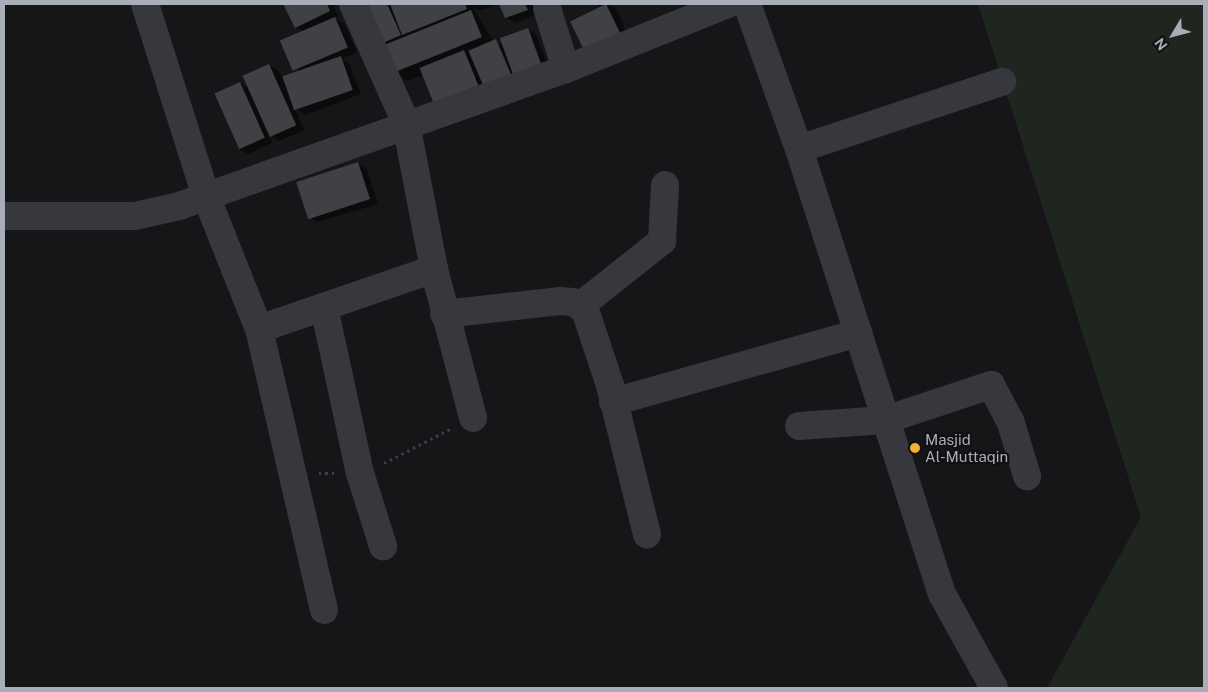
<!DOCTYPE html>
<style>
body{margin:0}
#map{position:relative;width:1208px;height:692px;overflow:hidden;background:#161618;font-family:"Public Sans",sans-serif}
div>[style]{position:absolute}
.green>*{inset:0;background:#1e261f}
.shadow>*{inset:0;background:#0007}
.building>*{inset:0;background:#404145;transform-origin:0 0}
.path>*{height:3px;margin-top:-1.5px;transform-origin:0;background:repeating-linear-gradient(90deg,#3d3f44 0 2.5px,transparent 0 6.5px)}
.street>*{height:28px;margin:-14px;padding:0 14px;transform-origin:14px;border-radius:14px;background:#37383d}
.dots>*{width:14px;height:14px;translate:-50% -50%;box-sizing:border-box;border:2px solid #111113;border-radius:50%}
span{translate:-50% -50%;white-space:nowrap;text-align:center;line-height:1.15;-webkit-text-stroke:4.5px #111113;paint-order:stroke}
.poi-label{font-size:15px;color:#a8adb8}
.left{translate:0 -50%;text-align:left}
.frame{position:absolute;inset:0;border:5px solid #a8adb8;pointer-events:none}
.north{position:absolute;left:1148px;top:10px;width:50px;height:50px;-webkit-text-stroke:4px #111113;paint-order:stroke;rotate:233deg;font-size:14px;font-weight:700;line-height:20px;text-align:center;color:#a8adb8}
.north::after{content:'';display:block;margin:auto;width:18px;height:22px;background:#a8adb8;clip-path:polygon(50% 0,100% 100%,50% 72%,0 100%)}
</style>
<div id="map">
<div class="green">
<i style="clip-path:polygon(978px 4px,1204px 4px,1204px 688px,1047px 688px,1141px 517px)"></i>
</div>
<div class="shadow">
<i style="clip-path:polygon(285px 4px,333px 4px,339px 16px,334px 18px,344px 24px,357px 52px,342px 59px,349px 63px,361px 94px,306px 115px,295px 108px,304px 130px,279px 141px,270px 136px,273px 143px,248px 154px,239px 149px,240px 83px,249px 88px,269px 65px,278px 70px,293px 100px,305px 32px,296px 27px)"></i>
<i style="clip-path:polygon(357px 4px,498px 4px,479px 11px,473px 8px,494px 42px,504px 45px,527px 29px,536px 34px,552px 76px,444px 107px,423px 75px,408px 81px,395px 74px)"></i>
<i style="clip-path:polygon(500px 4px,532px 4px,536px 15px,515px 23px,506px 17px)"></i>
<i style="clip-path:polygon(595px 4px,613px 4px,610px 5px,617px 9px,630px 42px,591px 57px,601px 7px)"></i>
<i style="clip-path:polygon(358px 163px,367px 169px,378px 204px,318px 222px,309px 217px)"></i>
</div>
<div class="building">
<i style="clip-path:polygon(283px 4px,327px 4px,330px 11px,295px 28px)"></i>
<i style="clip-path:polygon(368px 4px,387px 4px,401px 35px,376px 46px,359px 8px)"></i>
<i style="clip-path:polygon(390px 4px,465px 4px,467px 9px,402px 35px)"></i>
<i style="clip-path:polygon(499px 4px,525px 4px,528px 10px,505px 18px)"></i>
<i style="left:606px;top:4px;width:37px;height:40px;rotate:64deg"></i>
<i style="left:471px;top:10px;width:29px;height:95px;rotate:68deg"></i>
<i style="left:335px;top:17px;width:33px;height:60px;rotate:67deg"></i>
<i style="left:528px;top:28px;width:46px;height:30px;rotate:70deg"></i>
<i style="left:496px;top:39px;width:39px;height:30px;rotate:67deg"></i>
<i style="left:464px;top:50px;width:38px;height:48px;rotate:68deg"></i>
<i style="left:341px;top:56px;width:36px;height:62px;rotate:71deg"></i>
<i style="left:269px;top:64px;width:67px;height:29px;rotate:66deg"></i>
<i style="left:240px;top:82px;width:61px;height:28px;rotate:66deg"></i>
<i style="left:358px;top:162px;width:39px;height:65px;rotate:72deg"></i>
</div>
<div class="path">
<i style="left:384px;top:463px;width:76px;rotate:-27.2deg"></i>
<i style="left:319px;top:473px;width:16px"></i>
</div>
<div class="street">
<i style="left:145px;top:4px;width:201px;rotate:72.4deg"></i>
<i style="left:206px;top:196px;width:143px;rotate:68.3deg"></i>
<i style="left:747px;top:4px;width:154px;rotate:70.3deg"></i>
<i style="left:799px;top:149px;width:467px;rotate:72.2deg"></i>
<i style="left:942px;top:594px;width:107px;rotate:61deg"></i>
<i style="left:547px;top:8px;width:64px;rotate:72.7deg"></i>
<i style="left:799px;top:149px;width:214px;rotate:-18.3deg"></i>
<i style="left:4px;top:216px;width:131px"></i>
<i style="left:135px;top:216px;width:45px;rotate:-12.8deg"></i>
<i style="left:179px;top:206px;width:411px;rotate:-19.5deg"></i>
<i style="left:566px;top:69px;width:175px;rotate:-21.9deg"></i>
<i style="left:434px;top:269px;width:154px;rotate:75.3deg"></i>
<i style="left:580px;top:306px;width:105px;rotate:-38.4deg"></i>
<i style="left:662px;top:241px;width:56px;rotate:-86.9deg"></i>
<i style="left:324px;top:307px;width:170px;rotate:77.8deg"></i>
<i style="left:360px;top:473px;width:77px;rotate:72.5deg"></i>
<i style="left:444px;top:314px;width:116px;rotate:-6.4deg"></i>
<i style="left:559px;top:301px;width:14px;rotate:4deg"></i>
<i style="left:573px;top:302px;width:14px;rotate:34deg"></i>
<i style="left:585px;top:310px;width:79px;rotate:71.6deg"></i>
<i style="left:610px;top:385px;width:154px;rotate:76.1deg"></i>
<i style="left:613px;top:402px;width:255px;rotate:-15.7deg"></i>
<i style="left:799px;top:426px;width:86px;rotate:-4deg"></i>
<i style="left:885px;top:420px;width:112px;rotate:-18.3deg"></i>
<i style="left:991px;top:385px;width:40px;rotate:62deg"></i>
<i style="left:1010px;top:420px;width:59px;rotate:73.1deg"></i>
<i style="left:324px;top:610px;width:288px;rotate:-103deg"></i>
<i style="left:259px;top:329px;width:185px;rotate:-18.9deg"></i>
<i style="left:434px;top:269px;width:149px;rotate:-100.9deg"></i>
<i style="left:406px;top:123px;width:130px;rotate:-114deg"></i>
</div>
<div class="dots">
<i style="left:915px;top:448px;background:#f2b134"></i>
</div>
<div class="poi-label">
<span class="left" style="left:925px;top:448px">Masjid<br>Al-Muttaqin</span>
</div>
<div class="frame"></div>
<div class="north">N</div>
</div>
